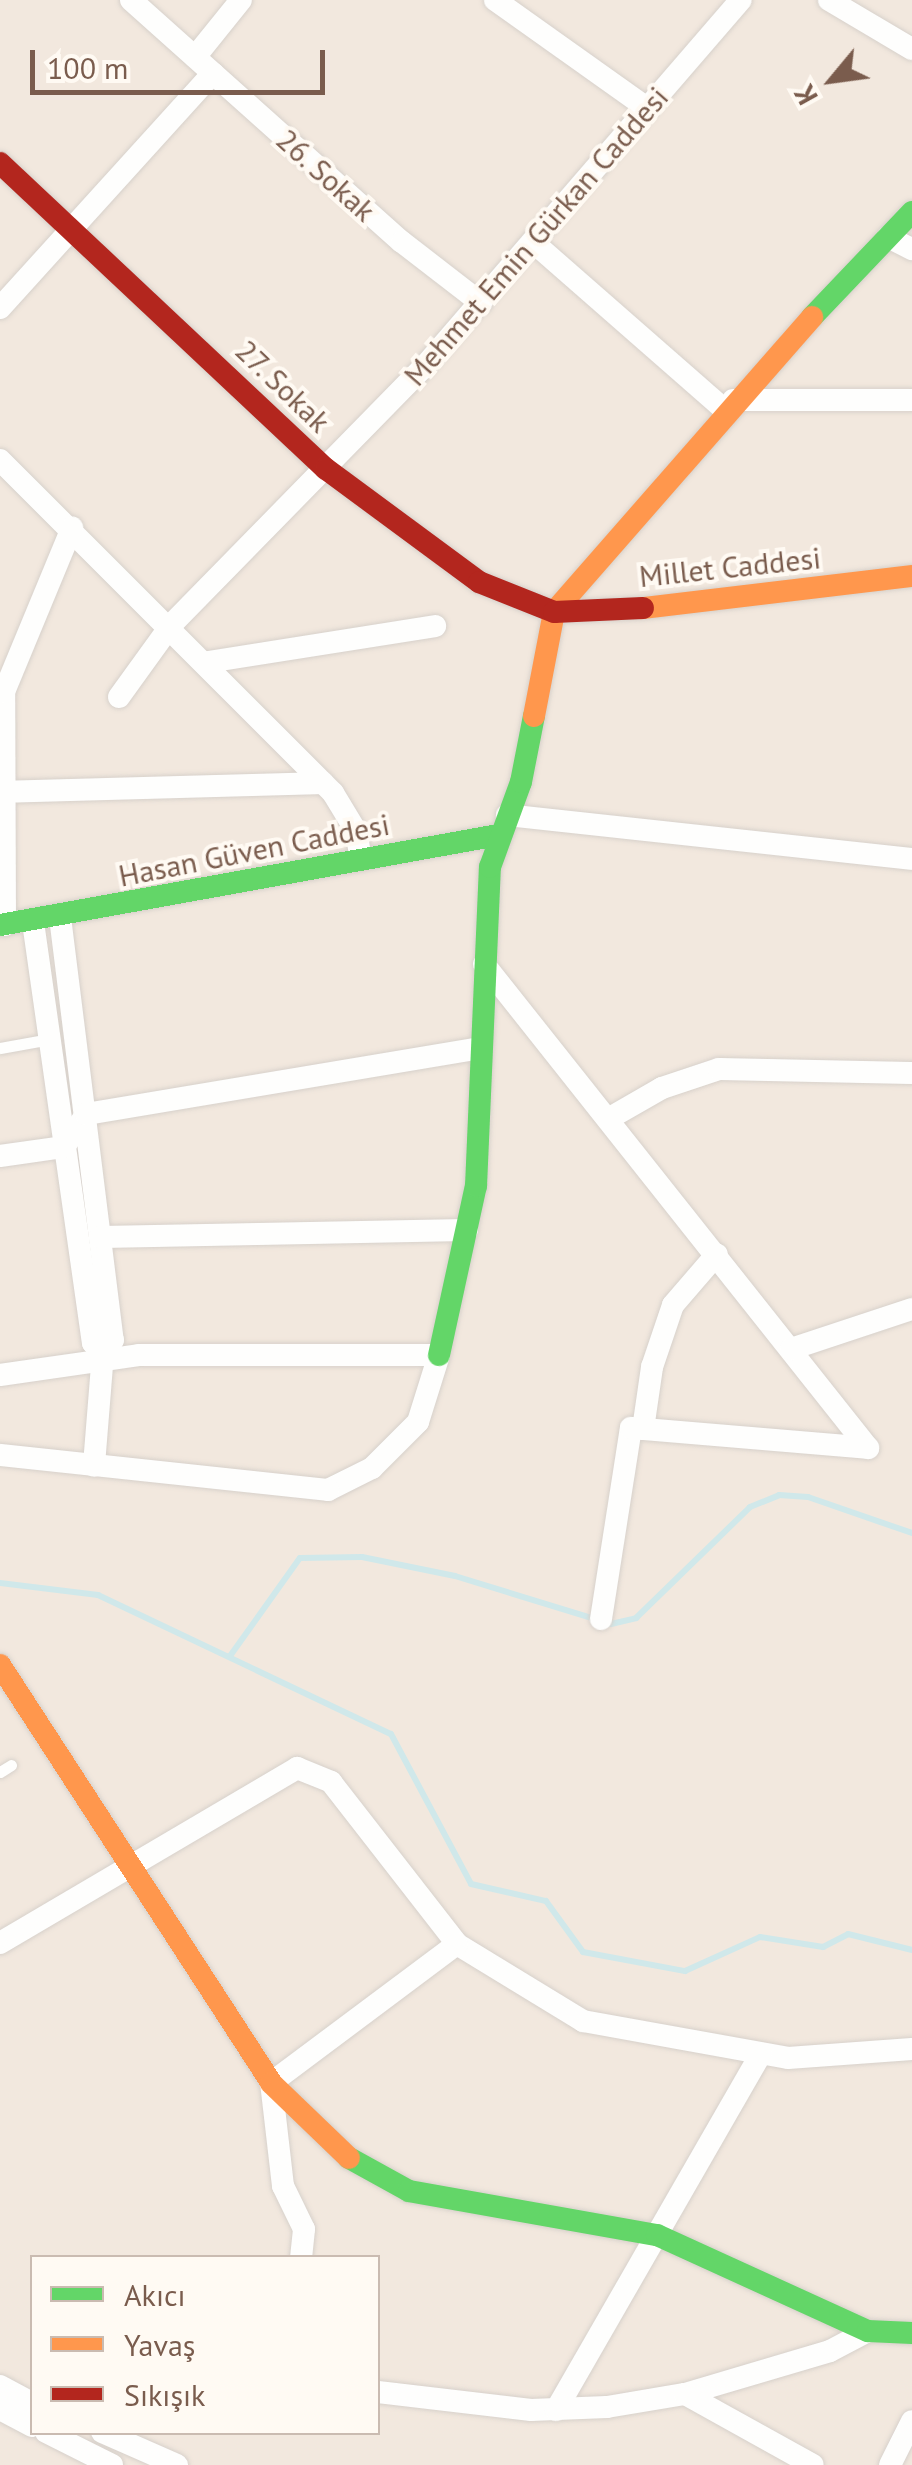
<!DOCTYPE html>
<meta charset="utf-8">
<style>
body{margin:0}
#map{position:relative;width:912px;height:2465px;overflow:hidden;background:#f9f5f0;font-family:"PT Sans",sans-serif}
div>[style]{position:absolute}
.residential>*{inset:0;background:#f2e8de}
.stream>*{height:6px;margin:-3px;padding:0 3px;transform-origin:3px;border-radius:3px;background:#d0e8ea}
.roads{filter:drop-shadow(0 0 2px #d7d1cb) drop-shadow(0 0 2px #d7d1cb)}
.lane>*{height:11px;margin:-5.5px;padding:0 5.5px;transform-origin:5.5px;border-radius:5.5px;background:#fefefd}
.street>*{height:22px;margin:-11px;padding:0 11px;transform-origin:11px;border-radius:11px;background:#fefefd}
.fast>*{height:22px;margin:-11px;padding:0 11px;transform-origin:11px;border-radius:11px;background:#63d668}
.slow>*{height:22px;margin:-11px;padding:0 11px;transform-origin:11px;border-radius:11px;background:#ff974d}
.jam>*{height:22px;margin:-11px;padding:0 11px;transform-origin:11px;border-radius:11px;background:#b3261e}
span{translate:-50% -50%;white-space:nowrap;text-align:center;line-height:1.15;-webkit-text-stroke:8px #fffaf3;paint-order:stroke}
.street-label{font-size:30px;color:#7a5c4d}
.legend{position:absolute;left:30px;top:2255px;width:350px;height:180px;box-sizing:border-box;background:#fffaf3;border:2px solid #cabbb1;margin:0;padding:12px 18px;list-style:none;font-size:30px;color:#7a5c4d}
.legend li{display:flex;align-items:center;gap:20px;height:50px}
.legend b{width:50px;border:2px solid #cabbb1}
.north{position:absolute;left:782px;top:30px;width:100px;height:100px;-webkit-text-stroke:8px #fffaf3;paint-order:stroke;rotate:241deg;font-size:28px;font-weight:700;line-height:40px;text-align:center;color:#7a5c4d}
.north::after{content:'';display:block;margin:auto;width:35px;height:45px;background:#7a5c4d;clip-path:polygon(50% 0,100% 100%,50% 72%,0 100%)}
.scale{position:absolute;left:30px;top:50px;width:295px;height:45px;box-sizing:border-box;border:5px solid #7a5c4d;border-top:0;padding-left:12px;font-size:30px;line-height:35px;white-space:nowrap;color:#7a5c4d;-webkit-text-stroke:8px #fffaf3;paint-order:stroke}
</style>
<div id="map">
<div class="residential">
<i style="clip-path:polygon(evenodd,0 0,912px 0,912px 2465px,0 2465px,0 0,32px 2258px,378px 2258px,378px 2432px,32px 2432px,32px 2258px)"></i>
</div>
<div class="stream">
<i style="left:0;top:1583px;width:99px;rotate:7deg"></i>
<i style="left:98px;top:1595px;width:324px;rotate:25.4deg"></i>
<i style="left:391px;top:1734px;width:170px;rotate:61.9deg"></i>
<i style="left:471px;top:1884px;width:77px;rotate:12.8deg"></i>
<i style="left:546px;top:1901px;width:63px;rotate:54deg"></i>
<i style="left:583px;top:1952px;width:104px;rotate:10.6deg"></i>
<i style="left:685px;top:1971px;width:82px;rotate:-24.4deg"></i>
<i style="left:760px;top:1937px;width:64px;rotate:9deg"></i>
<i style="left:823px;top:1947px;width:28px;rotate:-27deg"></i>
<i style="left:848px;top:1934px;width:66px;rotate:14deg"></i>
<i style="left:230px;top:1656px;width:120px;rotate:-54.5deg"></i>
<i style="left:300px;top:1558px;width:62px;rotate:-0.9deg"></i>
<i style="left:362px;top:1557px;width:95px;rotate:11.5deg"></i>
<i style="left:455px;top:1576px;width:163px;rotate:17.1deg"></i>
<i style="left:611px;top:1624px;width:26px;rotate:-13deg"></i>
<i style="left:636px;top:1618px;width:159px;rotate:-44.2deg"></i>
<i style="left:750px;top:1507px;width:31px;rotate:-22deg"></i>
<i style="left:779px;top:1495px;width:29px;rotate:4deg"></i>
<i style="left:808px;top:1497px;width:110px;rotate:19.1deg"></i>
</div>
<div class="roads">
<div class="lane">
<i style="left:0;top:1048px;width:51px;rotate:-10.2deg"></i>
<i style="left:0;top:1772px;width:13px;rotate:-32deg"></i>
</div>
<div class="street">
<i style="left:131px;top:0;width:363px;rotate:41.8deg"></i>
<i style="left:402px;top:242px;width:100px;rotate:37.7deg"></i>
<i style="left:495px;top:0;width:186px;rotate:35.4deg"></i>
<i style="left:829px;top:0;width:96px;rotate:30.6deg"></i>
<i style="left:195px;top:57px;width:73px;rotate:-51.1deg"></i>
<i style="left:888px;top:237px;width:27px;rotate:27deg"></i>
<i style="left:533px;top:242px;width:255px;rotate:41.2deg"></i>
<i style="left:0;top:308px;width:317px;rotate:-47.8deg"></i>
<i style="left:733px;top:400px;width:179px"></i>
<i style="left:0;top:460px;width:471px;rotate:45deg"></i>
<i style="left:333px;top:793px;width:44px;rotate:58.8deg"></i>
<i style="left:356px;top:831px;width:28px;rotate:80deg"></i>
<i style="left:208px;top:662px;width:230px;rotate:-9deg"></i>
<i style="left:119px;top:697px;width:89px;rotate:-54.2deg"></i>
<i style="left:171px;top:625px;width:360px;rotate:-45.6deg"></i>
<i style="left:423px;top:368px;width:486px;rotate:-49.2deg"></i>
<i style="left:0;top:792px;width:323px;rotate:-1.6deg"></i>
<i style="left:507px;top:815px;width:407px;rotate:6.2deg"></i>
<i style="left:60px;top:917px;width:426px;rotate:82.9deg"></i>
<i style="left:113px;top:1340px;width:16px;rotate:128deg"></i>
<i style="left:103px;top:1353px;width:113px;rotate:94.6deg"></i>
<i style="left:33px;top:922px;width:425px;rotate:81.9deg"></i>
<i style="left:93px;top:1343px;width:14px;rotate:45deg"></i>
<i style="left:5px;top:925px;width:233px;rotate:-90.2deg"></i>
<i style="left:4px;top:692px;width:178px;rotate:-67.5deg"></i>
<i style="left:484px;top:964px;width:618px;rotate:51.57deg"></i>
<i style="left:608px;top:1119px;width:62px;rotate:-29.9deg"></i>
<i style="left:662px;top:1088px;width:60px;rotate:-18.4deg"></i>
<i style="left:719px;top:1069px;width:193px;rotate:1.2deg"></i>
<i style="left:0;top:1156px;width:65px;rotate:-8deg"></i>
<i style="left:64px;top:1147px;width:40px;rotate:-56deg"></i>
<i style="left:86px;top:1114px;width:399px;rotate:-9.5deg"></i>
<i style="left:100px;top:1237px;width:367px;rotate:-1.1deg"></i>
<i style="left:791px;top:1349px;width:127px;rotate:-18.3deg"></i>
<i style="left:0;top:1375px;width:140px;rotate:-8.2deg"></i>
<i style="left:139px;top:1355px;width:300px"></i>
<i style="left:439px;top:1355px;width:70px;rotate:107.4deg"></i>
<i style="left:418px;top:1422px;width:65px;rotate:135deg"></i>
<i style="left:372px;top:1468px;width:49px;rotate:153.4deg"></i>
<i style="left:328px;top:1490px;width:330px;rotate:-173.9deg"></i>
<i style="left:643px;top:1429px;width:63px;rotate:-81.7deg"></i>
<i style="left:652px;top:1367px;width:65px;rotate:-71.3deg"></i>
<i style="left:673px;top:1305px;width:67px;rotate:-49.2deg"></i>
<i style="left:601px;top:1619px;width:193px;rotate:-81.1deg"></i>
<i style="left:631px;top:1428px;width:238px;rotate:4.8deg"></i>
<i style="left:0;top:1943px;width:345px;rotate:-30.5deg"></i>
<i style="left:297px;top:1768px;width:37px;rotate:22deg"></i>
<i style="left:331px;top:1782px;width:205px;rotate:52.1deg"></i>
<i style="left:457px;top:1944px;width:148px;rotate:31.4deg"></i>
<i style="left:583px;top:2021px;width:208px;rotate:10.2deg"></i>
<i style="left:788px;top:2058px;width:124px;rotate:-4.2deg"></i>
<i style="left:301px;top:2258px;width:29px;rotate:-84deg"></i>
<i style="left:304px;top:2229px;width:48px;rotate:-116deg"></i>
<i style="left:283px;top:2186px;width:104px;rotate:-96.6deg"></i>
<i style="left:271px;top:2083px;width:232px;rotate:-36.8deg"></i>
<i style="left:0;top:2386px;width:36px;rotate:28deg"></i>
<i style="left:378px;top:2392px;width:154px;rotate:6.7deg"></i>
<i style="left:531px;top:2410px;width:76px;rotate:-2.3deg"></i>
<i style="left:607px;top:2407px;width:79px;rotate:-9.5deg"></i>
<i style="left:685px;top:2394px;width:151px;rotate:-16.5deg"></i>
<i style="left:830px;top:2351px;width:43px;rotate:-27.8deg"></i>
<i style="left:685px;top:2394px;width:146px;rotate:29deg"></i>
<i style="left:0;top:2409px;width:36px;rotate:28deg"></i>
<i style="left:556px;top:2410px;width:411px;rotate:-60.1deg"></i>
<i style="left:46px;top:2432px;width:74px;rotate:26.6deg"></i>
<i style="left:102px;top:2432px;width:82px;rotate:23.7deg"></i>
<i style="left:890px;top:2465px;width:49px;rotate:-63.4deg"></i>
</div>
<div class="fast">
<i style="left:812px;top:317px;width:145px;rotate:-46.4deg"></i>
<i style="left:0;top:925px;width:506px;rotate:-10.24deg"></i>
<i style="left:439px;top:1355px;width:173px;rotate:-77.7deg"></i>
<i style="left:476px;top:1186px;width:319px;rotate:-87.5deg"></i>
<i style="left:490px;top:867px;width:90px;rotate:-70deg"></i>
<i style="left:521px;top:782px;width:67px;rotate:-78.9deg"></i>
<i style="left:349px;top:2158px;width:68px;rotate:28.8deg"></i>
<i style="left:409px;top:2191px;width:252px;rotate:10.1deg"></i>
<i style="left:657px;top:2235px;width:232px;rotate:24.5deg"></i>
<i style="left:868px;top:2331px;width:44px;rotate:2.6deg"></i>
</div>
<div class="slow">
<i style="left:643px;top:608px;width:271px;rotate:-6.8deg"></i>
<i style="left:534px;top:716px;width:106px;rotate:-79.1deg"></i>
<i style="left:554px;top:612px;width:392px;rotate:-48.8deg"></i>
<i style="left:0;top:1665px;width:498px;rotate:57deg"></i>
<i style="left:271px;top:2083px;width:108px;rotate:43.9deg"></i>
</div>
<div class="jam">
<i style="left:0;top:163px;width:447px;rotate:43.2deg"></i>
<i style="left:326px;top:469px;width:190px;rotate:36.4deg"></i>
<i style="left:479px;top:582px;width:81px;rotate:21.8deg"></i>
<i style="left:554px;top:612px;width:89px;rotate:-2.6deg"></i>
</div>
</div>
<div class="street-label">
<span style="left:326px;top:175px;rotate:42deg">26. Sokak</span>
<span style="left:536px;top:236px;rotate:-49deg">Mehmet Emin Gürkan Caddesi</span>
<span style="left:283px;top:386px;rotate:44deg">27. Sokak</span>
<span style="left:730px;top:567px;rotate:-6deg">Millet Caddesi</span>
<span style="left:254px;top:850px;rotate:-11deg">Hasan Güven Caddesi</span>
</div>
<ul class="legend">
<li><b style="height:12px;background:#63d668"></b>Akıcı</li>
<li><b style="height:12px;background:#ff974d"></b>Yavaş</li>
<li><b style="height:12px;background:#b3261e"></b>Sıkışık</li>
</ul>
<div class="north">K</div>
<div class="scale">100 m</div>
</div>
